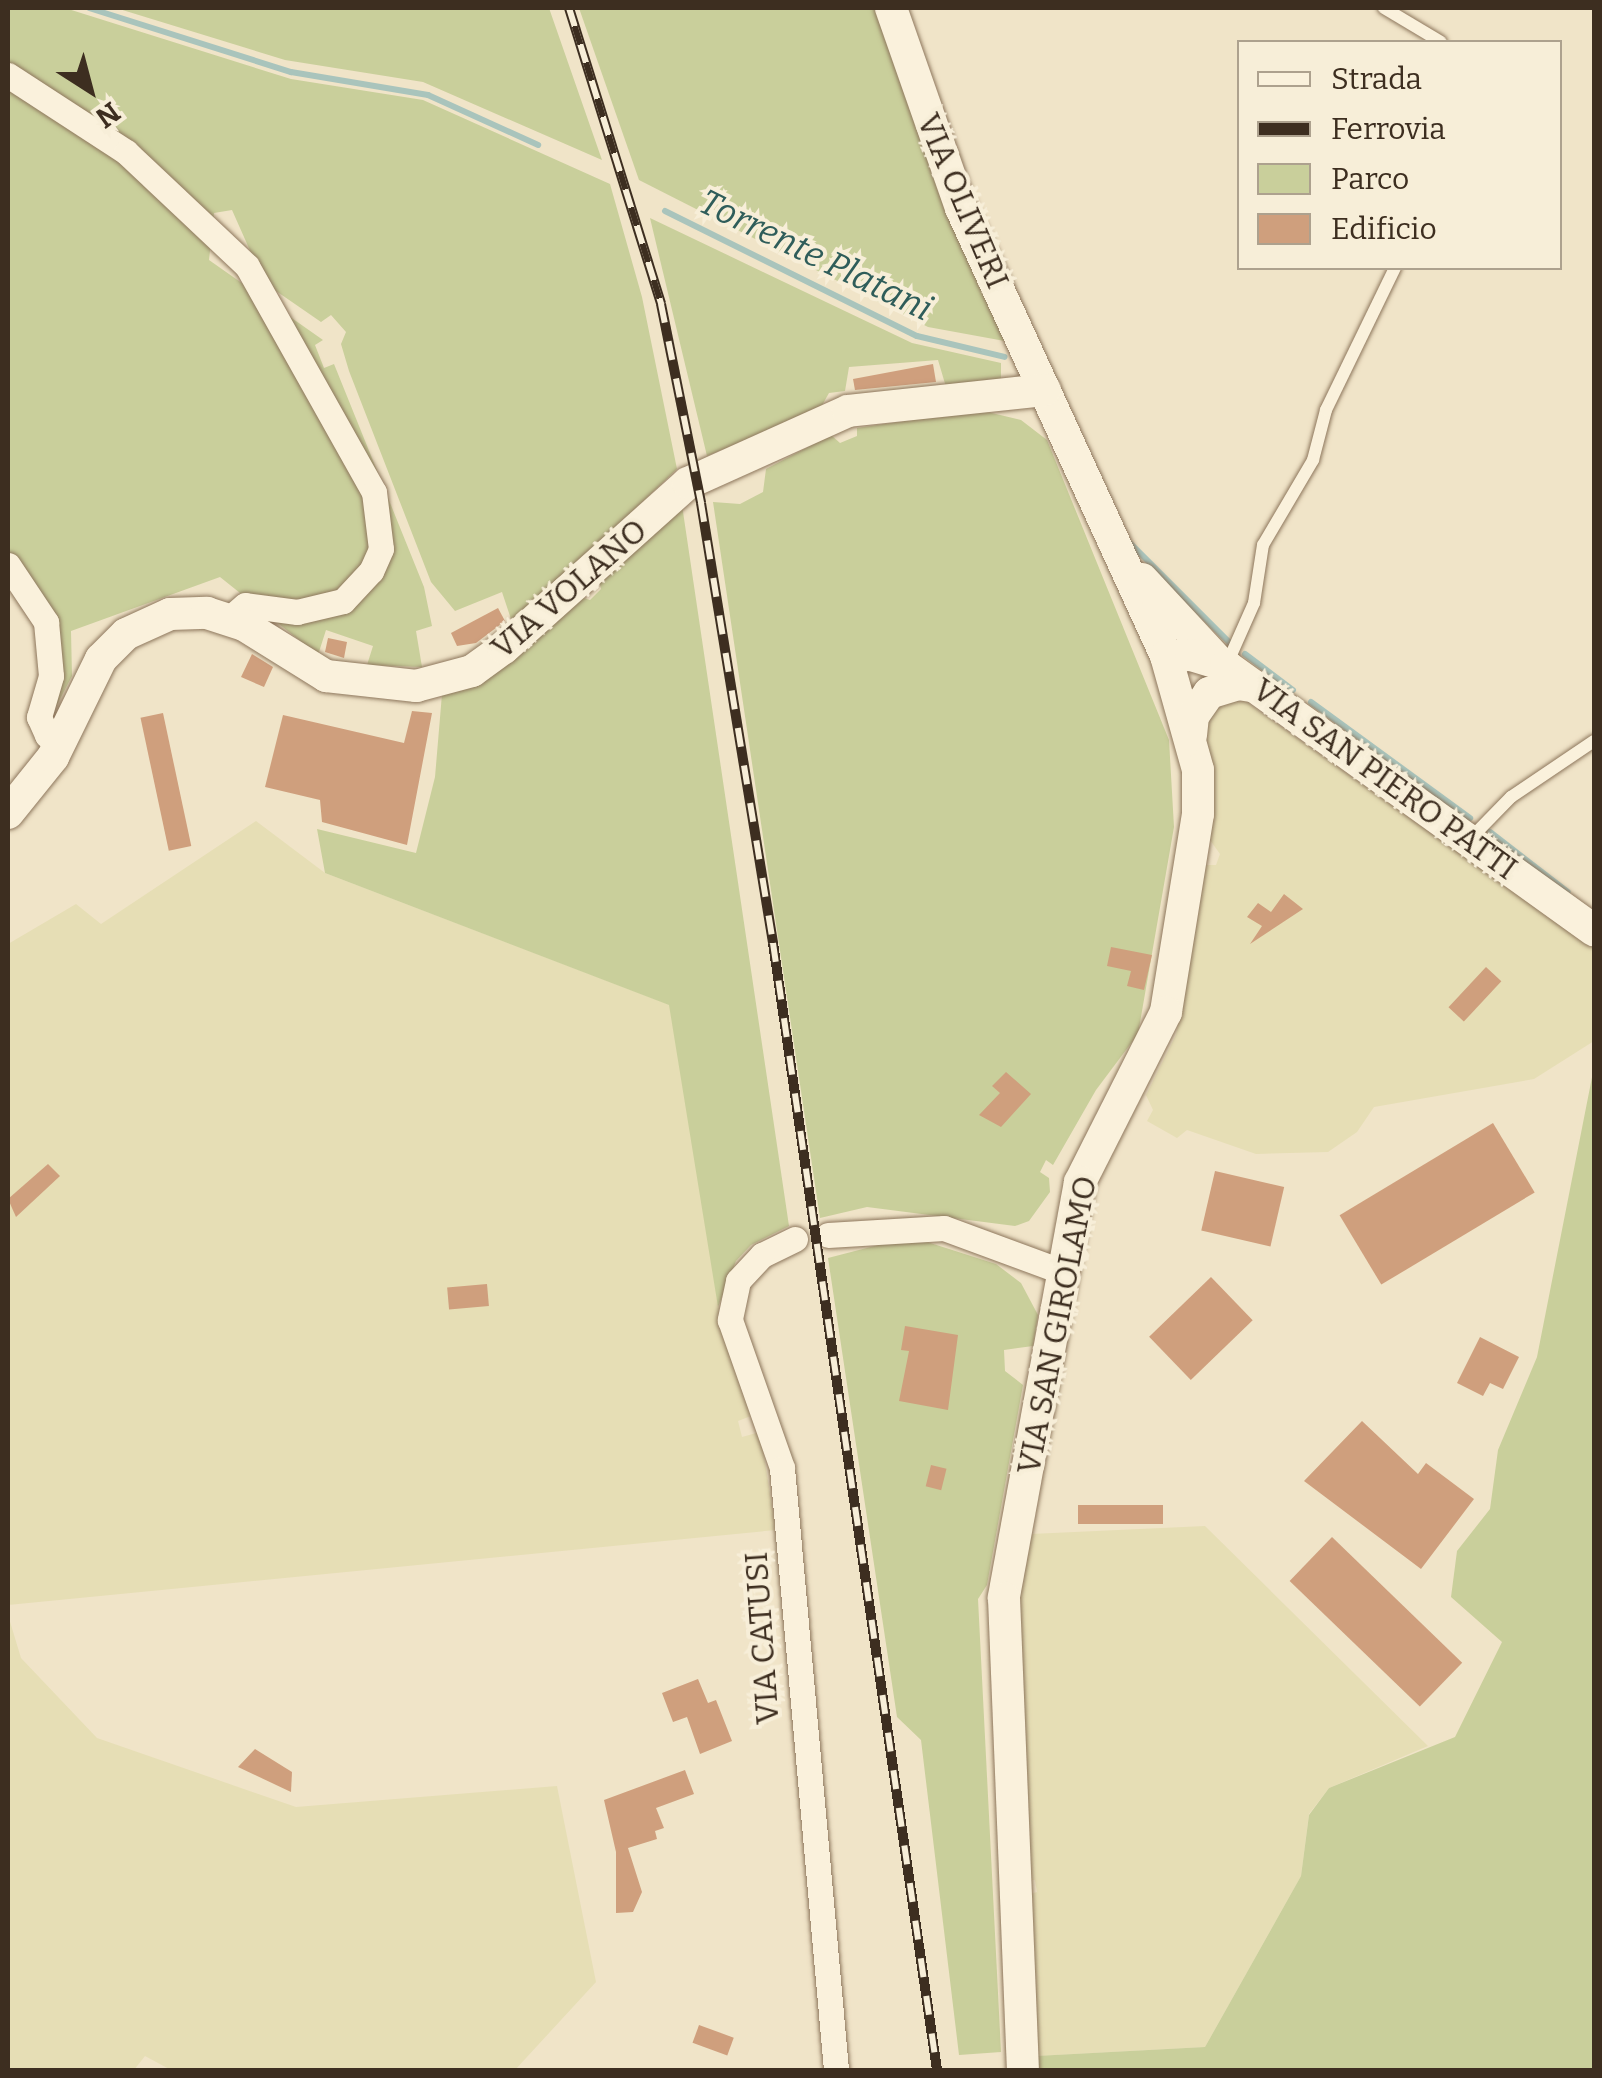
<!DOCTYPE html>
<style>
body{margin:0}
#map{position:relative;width:1602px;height:2078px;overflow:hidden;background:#f0e4c8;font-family:Bitter,serif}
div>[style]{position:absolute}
.farmland>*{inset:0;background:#e6deb5}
.green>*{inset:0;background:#c9cf9b}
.stream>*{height:6px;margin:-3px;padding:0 3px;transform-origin:3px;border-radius:3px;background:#a9c4bc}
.building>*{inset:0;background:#cf9f7d;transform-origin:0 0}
.roads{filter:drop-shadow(0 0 2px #8d765c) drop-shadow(0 0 2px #8d765c)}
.lane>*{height:12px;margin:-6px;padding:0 6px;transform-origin:6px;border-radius:6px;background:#faf1dc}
.street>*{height:25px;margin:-12.5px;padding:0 12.5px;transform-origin:12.5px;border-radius:12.5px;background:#faf1dc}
.secondary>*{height:32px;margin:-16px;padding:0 16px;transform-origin:16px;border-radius:16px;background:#faf1dc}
.rail>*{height:10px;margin-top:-5px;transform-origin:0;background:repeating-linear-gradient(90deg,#f7eed8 0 19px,#3d2e20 0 38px);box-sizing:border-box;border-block:2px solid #3d2e20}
span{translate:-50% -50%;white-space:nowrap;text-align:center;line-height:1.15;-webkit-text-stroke:8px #f7eed8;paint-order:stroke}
.street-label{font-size:32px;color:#3d2e20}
.water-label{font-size:35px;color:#2f5d5a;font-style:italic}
.frame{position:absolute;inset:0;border:10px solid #3d2e20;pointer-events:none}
.legend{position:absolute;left:1237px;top:40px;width:325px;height:230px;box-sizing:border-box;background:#f7eed8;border:2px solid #ada18e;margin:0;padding:12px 18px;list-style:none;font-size:30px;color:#3d2e20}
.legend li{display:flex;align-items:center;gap:20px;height:50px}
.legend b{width:50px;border:2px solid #ada18e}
.north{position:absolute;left:40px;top:40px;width:100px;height:100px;-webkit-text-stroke:8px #f7eed8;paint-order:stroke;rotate:144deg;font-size:28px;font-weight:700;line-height:40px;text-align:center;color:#3d2e20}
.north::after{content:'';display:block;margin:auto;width:35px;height:45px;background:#3d2e20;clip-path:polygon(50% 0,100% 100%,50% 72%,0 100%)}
</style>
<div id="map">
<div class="farmland">
<i style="clip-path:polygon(1235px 694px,1594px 949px,1594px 1041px,1534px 1079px,1374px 1107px,1357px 1132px,1328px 1152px,1256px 1154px,1187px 1130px,1177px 1138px,1147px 1121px,1153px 1110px,1146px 1095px,1176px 1035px,1205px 865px,1216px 865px,1220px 854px,1210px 840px,1201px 721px)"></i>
<i style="clip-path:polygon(256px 821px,325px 873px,670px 1005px,722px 1328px,756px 1414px,738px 1421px,742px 1437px,760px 1432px,776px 1530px,8px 1605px,8px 944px,76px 904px,101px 924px)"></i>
<i style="clip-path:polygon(1205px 1526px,1428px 1746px,1329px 1788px,1309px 1814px,1301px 1876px,1205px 2047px,1036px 2056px,1027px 1895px,1037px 1892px,1035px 1880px,1026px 1880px,1023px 1799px,1029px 1797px,1022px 1781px,1017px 1613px,1031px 1534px)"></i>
<i style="clip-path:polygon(8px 1615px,21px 1658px,97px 1738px,296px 1807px,557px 1786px,596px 1982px,515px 2070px,171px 2070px,145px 2056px,134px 2070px,8px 2070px)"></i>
</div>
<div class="green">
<i style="clip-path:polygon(8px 8px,65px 8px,291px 79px,423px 100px,610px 184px,642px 297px,677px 469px,513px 625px,502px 592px,455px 611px,431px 582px,349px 371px,341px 344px,346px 332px,331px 315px,321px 322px,250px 273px,252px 255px,232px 210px,214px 213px,209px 260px,323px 340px,315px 345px,324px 368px,334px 364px,424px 587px,432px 626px,416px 631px,422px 667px,367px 665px,373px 646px,326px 630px,318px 655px,220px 577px,71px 631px,72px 676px,49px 720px,60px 662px,8px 554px)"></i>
<i style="clip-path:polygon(116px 8px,549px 8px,602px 160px,423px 82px,285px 60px)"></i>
<i style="clip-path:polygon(579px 8px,881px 8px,1010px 342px,928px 327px,639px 180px)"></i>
<i style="clip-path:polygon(650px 218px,912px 343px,1001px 363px,1001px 379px,946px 387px,938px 360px,849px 367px,845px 391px,829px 393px,820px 409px,707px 456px)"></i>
<i style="clip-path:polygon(979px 410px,1021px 420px,1047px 440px,1169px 740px,1174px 827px,1138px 1034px,1096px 1090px,1053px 1165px,1046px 1160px,1040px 1172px,1049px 1178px,1050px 1192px,1029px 1221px,1015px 1226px,867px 1207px,820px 1218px,713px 502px,740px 504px,763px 492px,766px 469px,831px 435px,840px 443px,857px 436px,857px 428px)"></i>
<i style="clip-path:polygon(682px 505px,789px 1226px,751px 1245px,736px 1261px,718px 1307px,669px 1005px,325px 873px,317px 829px,416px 853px,435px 777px,442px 694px,581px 597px,590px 600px,601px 589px,599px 581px)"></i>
<i style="clip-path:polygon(1594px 1067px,1594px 2070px,1037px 2070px,1036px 2056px,1205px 2047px,1301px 1876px,1309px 1815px,1329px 1788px,1455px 1737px,1502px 1642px,1451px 1597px,1457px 1551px,1490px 1509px,1498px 1450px,1537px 1357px)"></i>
<i style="clip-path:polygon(924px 1241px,996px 1264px,1021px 1283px,1038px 1315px,1033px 1346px,1004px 1350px,1005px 1371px,1023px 1385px,987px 1585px,978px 1599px,1001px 2052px,959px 2055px,921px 1740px,897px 1717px,828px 1258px,886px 1243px)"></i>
</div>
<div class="stream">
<i style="left:89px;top:8px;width:212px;rotate:17.6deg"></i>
<i style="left:291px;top:72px;width:139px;rotate:9.5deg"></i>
<i style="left:428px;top:95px;width:121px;rotate:24.4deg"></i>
<i style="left:665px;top:211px;width:281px;rotate:26.4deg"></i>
<i style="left:917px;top:336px;width:90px;rotate:13.4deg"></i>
<i style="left:1131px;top:544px;width:139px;rotate:45deg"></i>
<i style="left:1245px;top:654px;width:60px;rotate:36.9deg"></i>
<i style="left:1311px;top:702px;width:197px;rotate:36.1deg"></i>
<i style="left:1490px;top:832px;width:98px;rotate:37.6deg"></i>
</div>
<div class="building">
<i style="clip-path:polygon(933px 364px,936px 382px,855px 390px,853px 379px)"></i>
<i style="clip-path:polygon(498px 608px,505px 621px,476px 643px,457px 646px,451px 633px)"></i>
<i style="clip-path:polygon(328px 638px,347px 642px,344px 658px,325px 652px)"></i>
<i style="clip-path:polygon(252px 654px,273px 667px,264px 687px,241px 677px)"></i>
<i style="clip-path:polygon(412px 711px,432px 713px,407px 845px,322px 822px,320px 800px,265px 787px,283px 715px,404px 743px)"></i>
<i style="left:163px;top:713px;width:136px;height:23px;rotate:78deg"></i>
<i style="clip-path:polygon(1284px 894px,1303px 909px,1250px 944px,1262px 926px,1247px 917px,1258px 903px,1271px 912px)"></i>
<i style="clip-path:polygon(1111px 947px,1152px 955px,1144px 990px,1127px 986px,1131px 971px,1107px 966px)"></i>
<i style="left:1486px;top:967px;width:21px;height:55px;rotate:43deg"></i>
<i style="clip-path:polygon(1006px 1072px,1031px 1094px,1001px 1127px,979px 1115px,1000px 1093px,992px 1086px)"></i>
<i style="left:1493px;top:1123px;width:81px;height:179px;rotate:59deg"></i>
<i style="clip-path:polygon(48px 1164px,60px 1176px,16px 1217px,8px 1199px)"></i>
<i style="left:1215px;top:1171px;width:71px;height:61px;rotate:13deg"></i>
<i style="left:1211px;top:1277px;width:60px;height:86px;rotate:46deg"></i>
<i style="left:487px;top:1284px;width:22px;height:40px;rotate:85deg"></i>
<i style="clip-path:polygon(905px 1326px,958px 1335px,948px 1410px,899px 1401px,909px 1351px,901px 1350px)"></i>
<i style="clip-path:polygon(1480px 1337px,1519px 1357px,1503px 1389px,1490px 1383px,1483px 1396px,1457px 1383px)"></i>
<i style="clip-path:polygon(1362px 1421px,1418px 1474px,1426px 1463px,1474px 1499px,1421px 1569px,1304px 1481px)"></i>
<i style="left:931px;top:1465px;width:16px;height:22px;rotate:14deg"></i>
<i style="left:1163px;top:1505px;width:19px;height:85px;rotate:90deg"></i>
<i style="left:1332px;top:1537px;width:181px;height:61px;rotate:44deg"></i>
<i style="clip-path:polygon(698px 1679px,708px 1703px,716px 1700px,732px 1741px,700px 1754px,687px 1717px,673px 1722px,662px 1693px)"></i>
<i style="clip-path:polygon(255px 1749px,292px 1772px,291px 1792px,238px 1767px)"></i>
<i style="clip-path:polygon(685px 1770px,694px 1794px,656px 1808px,664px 1828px,655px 1831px,657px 1839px,628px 1848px,642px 1892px,633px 1912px,616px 1913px,616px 1852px,604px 1800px)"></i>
<i style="left:699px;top:2025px;width:37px;height:19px;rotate:20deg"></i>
</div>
<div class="roads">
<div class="lane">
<i style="left:1384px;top:8px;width:66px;rotate:30.8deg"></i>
<i style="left:1227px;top:664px;width:67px;rotate:-66.1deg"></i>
<i style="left:1254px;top:603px;width:59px;rotate:-81.2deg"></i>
<i style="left:1263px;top:545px;width:99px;rotate:-59.5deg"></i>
<i style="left:1313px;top:460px;width:52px;rotate:-75.4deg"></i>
<i style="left:1326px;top:410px;width:158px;rotate:-64.1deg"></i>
<i style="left:1470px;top:839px;width:59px;rotate:-45.7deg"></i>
<i style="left:1511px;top:797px;width:100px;rotate:-34deg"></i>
</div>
<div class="street">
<i style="left:8px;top:75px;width:141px;rotate:33.1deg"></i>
<i style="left:126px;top:152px;width:166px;rotate:43.3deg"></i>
<i style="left:247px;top:266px;width:259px;rotate:60.7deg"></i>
<i style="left:374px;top:492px;width:57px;rotate:83deg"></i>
<i style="left:381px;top:549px;width:24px;rotate:114deg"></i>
<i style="left:371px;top:571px;width:41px;rotate:133deg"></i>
<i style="left:343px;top:601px;width:47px;rotate:166.6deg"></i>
<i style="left:297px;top:612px;width:52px;rotate:-172.3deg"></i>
<i style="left:245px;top:605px;width:23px;rotate:139deg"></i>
<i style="left:8px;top:565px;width:69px;rotate:56.3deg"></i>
<i style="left:46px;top:622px;width:54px;rotate:84.7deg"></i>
<i style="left:51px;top:676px;width:43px;rotate:106.3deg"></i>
<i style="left:39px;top:717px;width:20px;rotate:66deg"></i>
<i style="left:47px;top:735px;width:15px;rotate:20deg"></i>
<i style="left:828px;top:1235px;width:116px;rotate:-3.5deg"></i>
<i style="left:944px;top:1228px;width:125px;rotate:20.2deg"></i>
<i style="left:795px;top:1239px;width:37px;rotate:154deg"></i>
<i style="left:762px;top:1255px;width:35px;rotate:133deg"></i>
<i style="left:738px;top:1281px;width:40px;rotate:102deg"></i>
<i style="left:730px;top:1320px;width:157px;rotate:70.6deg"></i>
<i style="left:782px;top:1468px;width:604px;rotate:84.87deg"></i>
</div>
<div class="secondary">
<i style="left:891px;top:8px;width:212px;rotate:70.7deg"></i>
<i style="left:961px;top:208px;width:493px;rotate:65.4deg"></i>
<i style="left:1166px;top:656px;width:118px;rotate:74.3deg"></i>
<i style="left:1198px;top:770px;width:44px;rotate:90deg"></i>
<i style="left:1198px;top:814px;width:201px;rotate:99.2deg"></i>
<i style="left:1166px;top:1012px;width:191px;rotate:116.8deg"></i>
<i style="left:1080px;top:1182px;width:423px;rotate:100.4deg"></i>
<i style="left:1004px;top:1598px;width:472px;rotate:87.7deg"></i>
<i style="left:1142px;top:579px;width:110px;rotate:47.2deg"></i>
<i style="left:1166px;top:656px;width:25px;rotate:-2deg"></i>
<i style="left:1191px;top:655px;width:37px;rotate:17deg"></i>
<i style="left:1226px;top:666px;width:453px;rotate:35.7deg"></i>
<i style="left:1191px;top:735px;width:19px;rotate:-84deg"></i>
<i style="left:1193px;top:716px;width:28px;rotate:-55deg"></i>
<i style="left:1209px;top:693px;width:30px;rotate:-17deg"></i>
<i style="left:1238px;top:684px;width:18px;rotate:9deg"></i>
<i style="left:8px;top:813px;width:72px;rotate:-51.2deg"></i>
<i style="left:53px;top:757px;width:109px;rotate:-63.9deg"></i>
<i style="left:101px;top:659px;width:35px;rotate:-45deg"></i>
<i style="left:126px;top:634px;width:48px;rotate:-24.4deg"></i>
<i style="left:170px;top:614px;width:37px;rotate:-2deg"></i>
<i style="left:207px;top:613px;width:39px;rotate:18deg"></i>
<i style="left:244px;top:625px;width:97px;rotate:31.9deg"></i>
<i style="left:326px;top:676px;width:91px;rotate:6.3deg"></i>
<i style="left:416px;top:686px;width:58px;rotate:-15deg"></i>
<i style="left:472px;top:671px;width:39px;rotate:-36deg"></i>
<i style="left:504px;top:648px;width:247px;rotate:-41.9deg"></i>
<i style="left:688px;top:483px;width:175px;rotate:-24.2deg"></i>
<i style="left:848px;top:411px;width:198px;rotate:-6.1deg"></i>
</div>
</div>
<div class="rail">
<i style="left:569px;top:8px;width:310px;rotate:72.7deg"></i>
<i style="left:661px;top:304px;width:203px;rotate:78.6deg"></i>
<i style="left:701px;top:503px;width:446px;rotate:80.7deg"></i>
<i style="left:773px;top:943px;width:1139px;rotate:81.72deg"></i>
</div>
<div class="street-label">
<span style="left:963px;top:201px;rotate:67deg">VIA OLIVERI</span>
<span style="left:569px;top:589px;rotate:-41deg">VIA VOLANO</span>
<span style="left:1385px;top:779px;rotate:36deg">VIA SAN PIERO PATTI</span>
<span style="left:1057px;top:1325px;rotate:-79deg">VIA SAN GIROLAMO</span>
<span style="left:762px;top:1638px;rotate:-94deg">VIA CATUSI</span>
</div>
<div class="water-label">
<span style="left:816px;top:255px;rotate:26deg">Torrente Platani</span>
</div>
<div class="frame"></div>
<ul class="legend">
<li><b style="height:12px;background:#faf1dc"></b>Strada</li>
<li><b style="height:12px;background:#3d2e20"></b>Ferrovia</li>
<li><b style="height:28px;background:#c9cf9b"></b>Parco</li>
<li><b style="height:28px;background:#cf9f7d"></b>Edificio</li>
</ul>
<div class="north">N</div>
</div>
